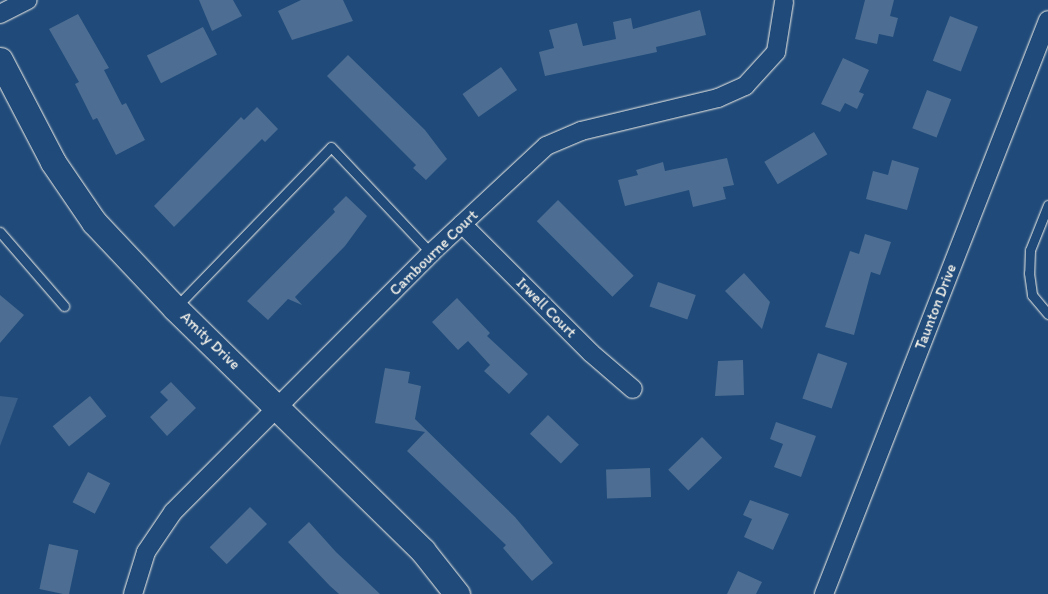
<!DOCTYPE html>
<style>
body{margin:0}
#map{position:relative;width:1048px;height:594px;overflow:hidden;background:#1f4a7a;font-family:Itim,sans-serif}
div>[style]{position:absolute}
.green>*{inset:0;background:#3a5f88}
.building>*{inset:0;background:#4d6e92;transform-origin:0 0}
.roads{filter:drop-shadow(0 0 1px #f4f1e8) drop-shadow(0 0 1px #f4f1e8)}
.lane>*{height:9px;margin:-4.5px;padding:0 4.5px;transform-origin:4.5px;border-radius:4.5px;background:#1f4a7a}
.street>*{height:18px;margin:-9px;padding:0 9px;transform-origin:9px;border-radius:9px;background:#1f4a7a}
.secondary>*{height:25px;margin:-12.5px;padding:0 12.5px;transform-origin:12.5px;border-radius:12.5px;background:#1f4a7a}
span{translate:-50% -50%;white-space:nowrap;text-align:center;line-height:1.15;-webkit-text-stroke:5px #1f4a7a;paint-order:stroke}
.street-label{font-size:15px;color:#f4f1e8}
</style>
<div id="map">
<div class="green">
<i style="clip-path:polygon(0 396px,18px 398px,0 446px)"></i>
</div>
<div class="building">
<i style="clip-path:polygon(199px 0,233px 0,242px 16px,212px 31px)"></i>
<i style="clip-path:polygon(301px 0,343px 0,353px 21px,292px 40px,278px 11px)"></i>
<i style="clip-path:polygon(865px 0,894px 0,890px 16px,898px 18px,893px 37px,879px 34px,877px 44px,855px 39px)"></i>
<i style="clip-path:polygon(700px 10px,706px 35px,656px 47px,657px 52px,545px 76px,539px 52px,554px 48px,549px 30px,577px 23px,583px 46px,616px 39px,613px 22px,631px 18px,633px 29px)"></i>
<i style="clip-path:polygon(78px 14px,109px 68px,104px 70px,122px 105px,126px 103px,145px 140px,116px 155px,97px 118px,93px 120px,75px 84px,79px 82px,49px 29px)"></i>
<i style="left:950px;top:16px;width:30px;height:48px;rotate:21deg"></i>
<i style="left:203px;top:27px;width:31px;height:63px;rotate:63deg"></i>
<i style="clip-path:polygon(348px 55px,425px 130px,447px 159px,426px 180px,413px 168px,416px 165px,327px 76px)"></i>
<i style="clip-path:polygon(843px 58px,869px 70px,859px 92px,864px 94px,857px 109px,845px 103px,840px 112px,821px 104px)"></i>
<i style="left:501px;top:67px;width:28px;height:47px;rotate:55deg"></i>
<i style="left:927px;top:90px;width:26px;height:41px;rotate:21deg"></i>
<i style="clip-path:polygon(257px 107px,278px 129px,265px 142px,262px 139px,174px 227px,154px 206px,241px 117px,244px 120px)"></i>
<i style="left:814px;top:132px;width:26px;height:58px;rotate:59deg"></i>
<i style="clip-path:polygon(727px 158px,734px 185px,723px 187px,726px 199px,693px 207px,689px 190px,625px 206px,618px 180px,638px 175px,636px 170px,663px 162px,665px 171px)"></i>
<i style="clip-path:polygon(892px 160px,919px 168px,907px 210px,866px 199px,873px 171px,888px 175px)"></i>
<i style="clip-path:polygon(346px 196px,367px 216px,345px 246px,295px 297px,302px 305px,288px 299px,268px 320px,247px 301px,335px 212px,333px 209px)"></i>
<i style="left:558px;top:200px;width:107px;height:30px;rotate:45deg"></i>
<i style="clip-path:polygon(865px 234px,891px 242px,880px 275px,871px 272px,854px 335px,825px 327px,850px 251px,859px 254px)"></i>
<i style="clip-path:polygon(744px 273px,770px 302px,762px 329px,725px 291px)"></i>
<i style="left:658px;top:282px;width:40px;height:26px;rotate:19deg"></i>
<i style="clip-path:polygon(0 295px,24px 315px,0 343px)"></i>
<i style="clip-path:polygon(457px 298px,490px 333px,487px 336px,528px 374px,509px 394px,484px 371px,490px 365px,468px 341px,458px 350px,432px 322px)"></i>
<i style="left:818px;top:353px;width:31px;height:48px;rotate:19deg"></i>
<i style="clip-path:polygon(743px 360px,744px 395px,715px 396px,718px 361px)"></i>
<i style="clip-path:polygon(385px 368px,410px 372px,408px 383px,421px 386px,415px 419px,515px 517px,553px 563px,532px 581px,503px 548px,506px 545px,407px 451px,425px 432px,375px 423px)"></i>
<i style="clip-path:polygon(171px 382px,196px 408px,167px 436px,150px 417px,168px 400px,160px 392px)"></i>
<i style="left:90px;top:396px;width:26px;height:48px;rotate:51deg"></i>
<i style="left:548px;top:415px;width:43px;height:26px;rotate:44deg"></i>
<i style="clip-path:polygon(776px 422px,816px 436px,801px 477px,774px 467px,783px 444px,770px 439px)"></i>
<i style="left:702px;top:437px;width:29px;height:47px;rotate:46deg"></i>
<i style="left:650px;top:468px;width:29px;height:44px;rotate:88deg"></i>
<i style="left:88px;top:472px;width:25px;height:34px;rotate:27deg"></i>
<i style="clip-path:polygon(750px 500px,789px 514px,773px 550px,744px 537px,752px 519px,743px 515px)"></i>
<i style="left:250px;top:507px;width:24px;height:57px;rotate:45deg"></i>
<i style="clip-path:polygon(309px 522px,336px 552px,380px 594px,339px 594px,330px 586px,288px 542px)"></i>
<i style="left:49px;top:544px;width:30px;height:46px;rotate:12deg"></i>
<i style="clip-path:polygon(738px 571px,762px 582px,756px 594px,727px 594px)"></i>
</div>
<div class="roads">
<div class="lane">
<i style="left:1048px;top:205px;width:48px;rotate:111.8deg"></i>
<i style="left:1030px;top:250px;width:23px;rotate:92deg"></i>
<i style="left:1029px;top:273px;width:22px;rotate:82deg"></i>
<i style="left:1032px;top:295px;width:25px;rotate:50deg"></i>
<i style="left:0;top:232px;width:98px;rotate:49.1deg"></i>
<i style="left:175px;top:308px;width:224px;rotate:-45.9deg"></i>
<i style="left:331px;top:147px;width:146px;rotate:46.7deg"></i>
</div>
<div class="street">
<i style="left:0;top:14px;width:31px;rotate:-27deg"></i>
<i style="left:462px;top:224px;width:182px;rotate:45deg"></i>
<i style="left:591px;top:353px;width:55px;rotate:40.6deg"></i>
<i style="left:133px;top:594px;width:44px;rotate:-72.8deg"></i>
<i style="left:146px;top:552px;width:48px;rotate:-56deg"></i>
<i style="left:173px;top:512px;width:366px;rotate:-45.1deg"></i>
<i style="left:431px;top:253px;width:157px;rotate:-42.9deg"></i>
<i style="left:546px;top:146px;width:38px;rotate:-23deg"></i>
<i style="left:581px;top:131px;width:141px;rotate:-13.5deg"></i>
<i style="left:718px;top:98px;width:30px;rotate:-24deg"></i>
<i style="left:745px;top:86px;width:46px;rotate:-47.6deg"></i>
<i style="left:776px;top:52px;width:51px;rotate:-80.9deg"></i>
<i style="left:824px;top:594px;width:616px;rotate:-68.68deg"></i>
</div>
<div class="secondary">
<i style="left:0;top:60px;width:115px;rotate:62.5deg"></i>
<i style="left:53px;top:162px;width:73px;rotate:55.7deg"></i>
<i style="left:94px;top:222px;width:118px;rotate:46.7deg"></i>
<i style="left:175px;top:308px;width:347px;rotate:44.4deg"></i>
<i style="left:423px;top:551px;width:55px;rotate:51.7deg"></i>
</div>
</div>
<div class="street-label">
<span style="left:434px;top:253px;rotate:-44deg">Cambourne Court</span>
<span style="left:936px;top:307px;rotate:-69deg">Taunton Drive</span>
<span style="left:546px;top:308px;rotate:45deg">Irwell Court</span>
<span style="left:210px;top:341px;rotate:44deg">Amity Drive</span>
</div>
</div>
